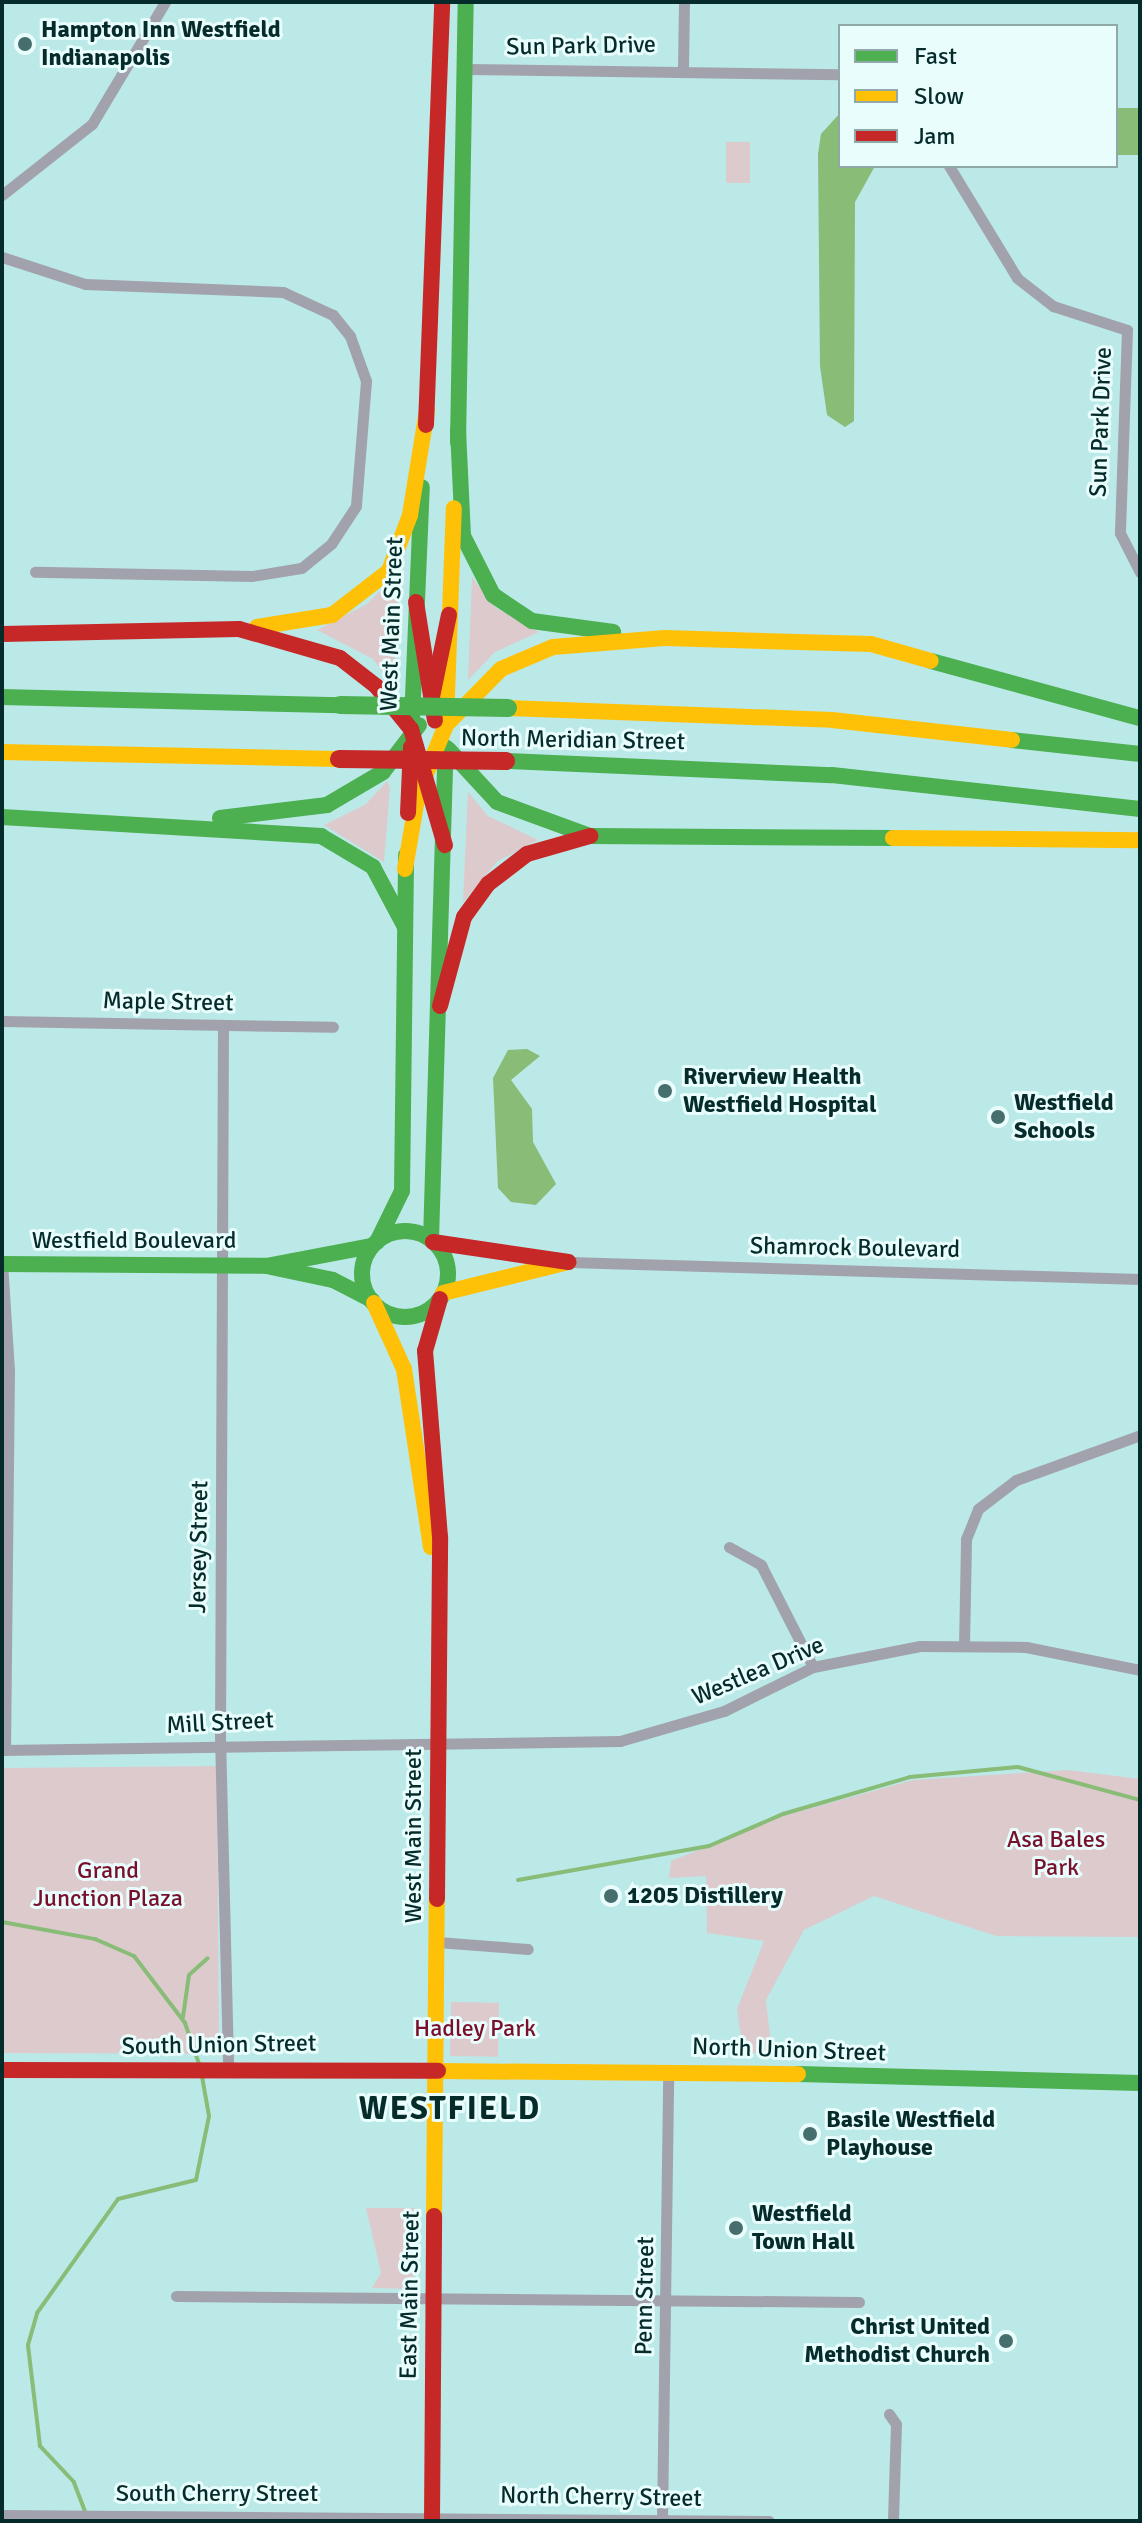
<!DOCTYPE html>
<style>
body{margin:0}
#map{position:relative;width:1142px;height:2523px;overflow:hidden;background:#bbe9e8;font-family:Signika,sans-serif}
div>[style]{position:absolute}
.green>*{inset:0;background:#ddcacd;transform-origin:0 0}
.water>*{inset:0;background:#88bc77;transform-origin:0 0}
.stream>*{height:4px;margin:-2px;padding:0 2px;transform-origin:2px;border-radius:2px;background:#88bc77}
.street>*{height:11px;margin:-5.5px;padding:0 5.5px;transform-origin:5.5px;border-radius:5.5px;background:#a2a2ac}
.fast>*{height:16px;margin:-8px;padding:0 8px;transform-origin:8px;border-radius:8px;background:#4caf50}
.fast>.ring{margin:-8px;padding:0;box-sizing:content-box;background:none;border:16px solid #4caf50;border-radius:50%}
.slow>*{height:16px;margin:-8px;padding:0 8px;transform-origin:8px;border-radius:8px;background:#ffc107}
.jam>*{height:16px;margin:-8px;padding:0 8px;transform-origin:8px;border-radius:8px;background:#c62828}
.fast-bridge>*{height:18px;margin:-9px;padding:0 9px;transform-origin:9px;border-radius:9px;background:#4caf50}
.jam-bridge>*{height:18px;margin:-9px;padding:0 9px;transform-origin:9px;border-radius:9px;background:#c62828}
.dots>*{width:22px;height:22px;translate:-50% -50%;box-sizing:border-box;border:4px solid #e9fdfc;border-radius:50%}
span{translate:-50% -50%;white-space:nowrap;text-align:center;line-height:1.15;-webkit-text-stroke:6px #e9fdfc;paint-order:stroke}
.poi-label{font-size:24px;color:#052b2a;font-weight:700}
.left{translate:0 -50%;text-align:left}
.right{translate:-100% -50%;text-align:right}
.street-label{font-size:24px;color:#052b2a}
.park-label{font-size:24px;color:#790f2b}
.district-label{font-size:32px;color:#052b2a;font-weight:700;letter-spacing:2px}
.frame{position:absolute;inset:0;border:4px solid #052b2a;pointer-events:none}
.legend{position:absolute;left:838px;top:24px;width:280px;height:144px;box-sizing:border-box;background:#e9fdfc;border:2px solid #8ea9a8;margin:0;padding:10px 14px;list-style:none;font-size:24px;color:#052b2a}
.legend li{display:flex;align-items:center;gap:16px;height:40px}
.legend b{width:40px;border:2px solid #8ea9a8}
</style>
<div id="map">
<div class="green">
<i style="left:726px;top:142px;width:24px;height:41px"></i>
<i style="clip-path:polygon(399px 572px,394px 675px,391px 684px,373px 659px,317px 630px,367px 604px)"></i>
<i style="clip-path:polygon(472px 577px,496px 608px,539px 632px,495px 652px,468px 680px)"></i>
<i style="clip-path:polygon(387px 781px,390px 788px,384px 862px,324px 825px,366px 804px)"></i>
<i style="clip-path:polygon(468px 792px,488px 816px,538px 840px,498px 861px,463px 902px)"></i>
<i style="clip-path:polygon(217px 1766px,219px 2045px,213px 2054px,2px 2053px,2px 1768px)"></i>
<i style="clip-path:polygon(1068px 1770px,1140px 1779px,1140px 1937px,996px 1936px,874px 1896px,804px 1930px,766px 2000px,772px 2053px,743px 2053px,737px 2009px,764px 1941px,707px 1933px,706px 1876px,669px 1878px,671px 1861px,783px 1816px,913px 1780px)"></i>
<i style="left:451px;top:2002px;width:48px;height:54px;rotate:1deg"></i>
<i style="clip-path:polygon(414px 2208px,413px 2289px,372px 2288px,381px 2273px,366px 2208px)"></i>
</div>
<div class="water">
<i style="left:1140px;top:108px;width:47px;height:24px;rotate:90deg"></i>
<i style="clip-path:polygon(840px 113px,840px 166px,875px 166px,855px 202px,854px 421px,845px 427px,827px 415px,820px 366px,818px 154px,821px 134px)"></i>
<i style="clip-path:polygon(527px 1049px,540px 1056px,511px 1080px,532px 1109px,533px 1142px,556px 1184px,536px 1205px,511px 1202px,498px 1188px,493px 1078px,508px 1050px)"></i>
</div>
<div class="stream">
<i style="left:518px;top:1880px;width:194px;rotate:-10.1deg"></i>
<i style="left:709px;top:1846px;width:81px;rotate:-23.4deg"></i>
<i style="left:783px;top:1814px;width:132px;rotate:-16.2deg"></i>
<i style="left:910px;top:1777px;width:108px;rotate:-5.3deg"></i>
<i style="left:1018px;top:1767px;width:126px;rotate:15.1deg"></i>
<i style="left:2px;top:1922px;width:95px;rotate:10.4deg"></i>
<i style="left:95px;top:1939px;width:43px;rotate:23.6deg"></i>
<i style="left:134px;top:1956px;width:84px;rotate:52.7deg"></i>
<i style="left:185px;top:2023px;width:43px;rotate:71.1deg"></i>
<i style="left:183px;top:2017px;width:42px;rotate:-81.9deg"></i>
<i style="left:189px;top:1975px;width:25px;rotate:-42deg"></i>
<i style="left:86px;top:2514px;width:34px;rotate:-111deg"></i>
<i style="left:74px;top:2482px;width:50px;rotate:-133.4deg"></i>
<i style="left:40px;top:2446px;width:102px;rotate:-96.8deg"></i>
<i style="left:28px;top:2345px;width:33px;rotate:-74deg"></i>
<i style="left:37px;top:2313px;width:140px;rotate:-54.6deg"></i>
<i style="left:118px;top:2199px;width:80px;rotate:-13.7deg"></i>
<i style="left:196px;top:2180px;width:65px;rotate:-78.5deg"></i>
<i style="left:209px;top:2116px;width:40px;rotate:-100deg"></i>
</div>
<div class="street">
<i style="left:683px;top:67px;width:65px;rotate:-89.1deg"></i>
<i style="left:466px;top:69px;width:374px;rotate:0.8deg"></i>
<i style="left:949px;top:166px;width:131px;rotate:58.7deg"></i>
<i style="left:1017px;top:278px;width:46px;rotate:37.9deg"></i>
<i style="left:1053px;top:306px;width:78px;rotate:18deg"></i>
<i style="left:1127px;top:330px;width:203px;rotate:92deg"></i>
<i style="left:1120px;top:533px;width:44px;rotate:62.9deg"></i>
<i style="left:2px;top:195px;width:115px;rotate:-38.3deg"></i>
<i style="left:92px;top:124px;width:142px;rotate:-59.1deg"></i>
<i style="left:2px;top:257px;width:87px;rotate:18deg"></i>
<i style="left:85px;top:284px;width:198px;rotate:2.3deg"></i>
<i style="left:283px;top:292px;width:55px;rotate:24.7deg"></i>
<i style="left:333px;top:315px;width:27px;rotate:51deg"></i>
<i style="left:350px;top:336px;width:48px;rotate:70.4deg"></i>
<i style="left:366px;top:381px;width:125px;rotate:94.6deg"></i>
<i style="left:356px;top:506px;width:45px;rotate:123.3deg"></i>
<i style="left:331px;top:544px;width:38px;rotate:141deg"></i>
<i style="left:301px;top:568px;width:50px;rotate:170.7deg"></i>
<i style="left:252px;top:576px;width:217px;rotate:-178.9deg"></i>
<i style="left:2px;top:1021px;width:331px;rotate:1deg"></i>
<i style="left:223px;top:1025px;width:710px;rotate:90.24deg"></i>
<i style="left:220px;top:1735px;width:334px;rotate:88.6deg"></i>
<i style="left:2px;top:1262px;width:108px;rotate:86.3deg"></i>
<i style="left:9px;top:1370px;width:380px;rotate:90.6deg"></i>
<i style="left:569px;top:1262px;width:571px;rotate:1.71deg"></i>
<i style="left:729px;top:1547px;width:37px;rotate:29deg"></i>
<i style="left:761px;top:1565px;width:114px;rotate:63deg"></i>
<i style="left:964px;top:1646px;width:107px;rotate:-88.9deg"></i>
<i style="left:966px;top:1539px;width:32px;rotate:-68deg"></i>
<i style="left:978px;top:1509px;width:48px;rotate:-37.3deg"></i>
<i style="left:1016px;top:1480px;width:132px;rotate:-19.9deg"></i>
<i style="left:2px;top:1750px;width:618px;rotate:-0.83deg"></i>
<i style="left:620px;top:1741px;width:108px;rotate:-16.1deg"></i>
<i style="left:724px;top:1711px;width:99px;rotate:-26.3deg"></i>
<i style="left:813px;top:1667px;width:109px;rotate:-11.1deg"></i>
<i style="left:920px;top:1646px;width:106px;rotate:0.5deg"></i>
<i style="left:1026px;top:1647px;width:116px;rotate:11.4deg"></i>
<i style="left:437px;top:1942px;width:91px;rotate:4.4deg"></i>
<i style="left:176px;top:2296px;width:683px;rotate:0.5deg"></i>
<i style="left:889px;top:2414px;width:12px;rotate:55deg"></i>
<i style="left:896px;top:2424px;width:97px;rotate:91.8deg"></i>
<i style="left:2px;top:2515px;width:767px;rotate:0.45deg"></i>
<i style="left:662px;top:2521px;width:450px;rotate:-89.2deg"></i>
</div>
<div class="fast">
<i style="left:458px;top:430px;width:106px;rotate:87.3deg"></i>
<i style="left:463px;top:536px;width:66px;rotate:63deg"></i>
<i style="left:493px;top:595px;width:47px;rotate:33.7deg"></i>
<i style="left:532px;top:621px;width:82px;rotate:7.7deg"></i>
<i style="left:458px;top:442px;width:440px;rotate:-89deg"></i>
<i style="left:931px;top:661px;width:217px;rotate:15.3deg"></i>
<i style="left:2px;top:697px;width:338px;rotate:1.4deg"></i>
<i style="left:412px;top:721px;width:234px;rotate:-87.6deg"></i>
<i style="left:1012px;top:740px;width:129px;rotate:6.2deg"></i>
<i style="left:448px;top:749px;width:72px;rotate:47.2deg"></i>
<i style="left:497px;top:802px;width:99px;rotate:20.1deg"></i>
<i style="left:590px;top:836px;width:303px;rotate:0.4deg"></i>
<i style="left:506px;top:761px;width:326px;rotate:2.5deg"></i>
<i style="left:832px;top:775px;width:310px;rotate:6.3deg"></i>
<i style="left:2px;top:817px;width:320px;rotate:3.4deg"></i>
<i style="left:321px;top:836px;width:61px;rotate:30.8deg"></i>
<i style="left:373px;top:867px;width:66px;rotate:61.9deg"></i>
<i style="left:220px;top:818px;width:108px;rotate:-6.9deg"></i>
<i style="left:327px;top:805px;width:65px;rotate:-30.5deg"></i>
<i style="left:383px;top:772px;width:59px;rotate:-52.5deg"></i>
<i class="ring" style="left:362px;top:1231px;width:70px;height:70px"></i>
<i style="left:431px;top:1240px;width:493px;rotate:-88.3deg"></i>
<i style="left:377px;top:1242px;width:57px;rotate:-63.9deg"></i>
<i style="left:402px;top:1191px;width:336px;rotate:-89.3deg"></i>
<i style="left:2px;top:1264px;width:264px;rotate:0.4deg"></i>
<i style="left:266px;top:1266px;width:108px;rotate:-10.7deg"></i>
<i style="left:271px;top:1267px;width:63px;rotate:11.8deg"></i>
<i style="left:333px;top:1280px;width:44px;rotate:27.1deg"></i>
<i style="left:798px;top:2074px;width:342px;rotate:1.5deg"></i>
</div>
<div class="slow">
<i style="left:257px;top:627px;width:76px;rotate:-9.1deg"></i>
<i style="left:332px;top:615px;width:72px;rotate:-37.7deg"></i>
<i style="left:389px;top:571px;width:60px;rotate:-69.4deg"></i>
<i style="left:410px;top:515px;width:106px;rotate:-80.8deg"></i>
<i style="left:508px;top:708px;width:324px;rotate:2.1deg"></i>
<i style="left:832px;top:720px;width:181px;rotate:6.3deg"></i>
<i style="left:446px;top:722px;width:214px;rotate:-87.9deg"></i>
<i style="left:2px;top:752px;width:337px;rotate:1.2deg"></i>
<i style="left:893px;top:838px;width:247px;rotate:0.5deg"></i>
<i style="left:405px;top:869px;width:77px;rotate:-80.3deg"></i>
<i style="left:418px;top:793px;width:74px;rotate:-67.6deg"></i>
<i style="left:446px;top:725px;width:78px;rotate:-45.5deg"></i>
<i style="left:501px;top:669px;width:56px;rotate:-22.9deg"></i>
<i style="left:553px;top:647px;width:112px;rotate:-4.6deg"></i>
<i style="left:665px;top:638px;width:206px;rotate:1.7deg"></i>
<i style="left:871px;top:644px;width:62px;rotate:15.8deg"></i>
<i style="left:443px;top:1293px;width:129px;rotate:-13.9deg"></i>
<i style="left:374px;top:1303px;width:72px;rotate:65.6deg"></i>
<i style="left:404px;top:1369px;width:180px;rotate:81.4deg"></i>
<i style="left:438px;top:2071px;width:360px;rotate:0.5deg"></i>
<i style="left:434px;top:2216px;width:317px;rotate:-89.5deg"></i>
</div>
<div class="jam">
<i style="left:426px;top:425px;width:423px;rotate:-87.8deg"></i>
<i style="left:416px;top:602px;width:120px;rotate:80.9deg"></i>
<i style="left:2px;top:634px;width:237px;rotate:-1.2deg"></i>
<i style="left:239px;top:629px;width:105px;rotate:16deg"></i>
<i style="left:340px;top:658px;width:46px;rotate:37.9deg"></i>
<i style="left:376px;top:686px;width:55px;rotate:50.9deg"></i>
<i style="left:411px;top:729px;width:121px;rotate:73.7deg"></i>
<i style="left:432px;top:697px;width:84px;rotate:-78.3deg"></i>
<i style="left:408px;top:813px;width:66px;rotate:-87.4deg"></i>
<i style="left:440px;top:1006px;width:92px;rotate:-74.9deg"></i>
<i style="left:464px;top:917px;width:41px;rotate:-54deg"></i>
<i style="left:488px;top:884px;width:49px;rotate:-37.6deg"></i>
<i style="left:527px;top:854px;width:66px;rotate:-15.9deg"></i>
<i style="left:433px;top:1242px;width:137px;rotate:8.4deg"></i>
<i style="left:437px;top:1899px;width:362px;rotate:-89.5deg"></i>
<i style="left:440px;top:1537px;width:187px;rotate:-94.6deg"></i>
<i style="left:425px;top:1351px;width:54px;rotate:-73.9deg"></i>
<i style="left:2px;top:2070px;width:436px;rotate:0.1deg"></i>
<i style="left:432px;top:2521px;width:305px;rotate:-89.6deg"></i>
</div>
<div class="fast-bridge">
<i style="left:340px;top:705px;width:168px;rotate:1deg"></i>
</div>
<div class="jam-bridge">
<i style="left:339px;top:759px;width:167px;rotate:0.7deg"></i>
</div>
<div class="dots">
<i style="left:25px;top:44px;background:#456e6c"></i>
<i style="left:665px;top:1091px;background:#456e6c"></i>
<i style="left:998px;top:1117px;background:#456e6c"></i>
<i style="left:611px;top:1896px;background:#456e6c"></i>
<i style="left:810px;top:2134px;background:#456e6c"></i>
<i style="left:736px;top:2228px;background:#456e6c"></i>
<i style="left:1006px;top:2341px;background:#456e6c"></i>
</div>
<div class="poi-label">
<span class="left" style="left:41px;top:44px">Hampton Inn Westfield<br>Indianapolis</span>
<span class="left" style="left:683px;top:1091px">Riverview Health<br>Westfield Hospital</span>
<span class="left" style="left:1014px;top:1117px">Westfield<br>Schools</span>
<span class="left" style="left:627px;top:1896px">1205 Distillery</span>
<span class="left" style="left:826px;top:2134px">Basile Westfield<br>Playhouse</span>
<span class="left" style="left:752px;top:2228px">Westfield<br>Town Hall</span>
<span class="right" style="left:990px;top:2341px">Christ United<br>Methodist Church</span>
</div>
<div class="street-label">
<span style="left:581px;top:46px;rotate:-1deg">Sun Park Drive</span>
<span style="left:1101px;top:422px;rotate:-88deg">Sun Park Drive</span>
<span style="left:392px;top:624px;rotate:-88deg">West Main Street</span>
<span style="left:573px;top:740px;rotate:1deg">North Meridian Street</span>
<span style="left:168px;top:1002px;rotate:1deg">Maple Street</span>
<span style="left:134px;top:1241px">Westfield Boulevard</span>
<span style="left:855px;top:1248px;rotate:1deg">Shamrock Boulevard</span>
<span style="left:199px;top:1547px;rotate:-89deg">Jersey Street</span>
<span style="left:758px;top:1671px;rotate:-23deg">Westlea Drive</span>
<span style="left:220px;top:1723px;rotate:-3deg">Mill Street</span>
<span style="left:414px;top:1836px;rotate:-90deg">West Main Street</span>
<span style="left:219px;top:2045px;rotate:-1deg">South Union Street</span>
<span style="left:789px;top:2050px;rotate:2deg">North Union Street</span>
<span style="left:410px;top:2295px;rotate:-89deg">East Main Street</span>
<span style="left:645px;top:2296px;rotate:-89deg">Penn Street</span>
<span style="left:217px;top:2494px">South Cherry Street</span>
<span style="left:601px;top:2497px;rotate:1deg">North Cherry Street</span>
</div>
<div class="park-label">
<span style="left:1056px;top:1854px">Asa Bales<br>Park</span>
<span style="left:108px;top:1885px">Grand<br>Junction Plaza</span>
<span style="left:475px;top:2029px">Hadley Park</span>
</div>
<div class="district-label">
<span style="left:450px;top:2109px">WESTFIELD</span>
</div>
<div class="frame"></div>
<ul class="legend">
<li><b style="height:10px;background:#4caf50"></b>Fast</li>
<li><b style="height:10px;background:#ffc107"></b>Slow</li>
<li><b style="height:10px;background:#c62828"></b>Jam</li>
</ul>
</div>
